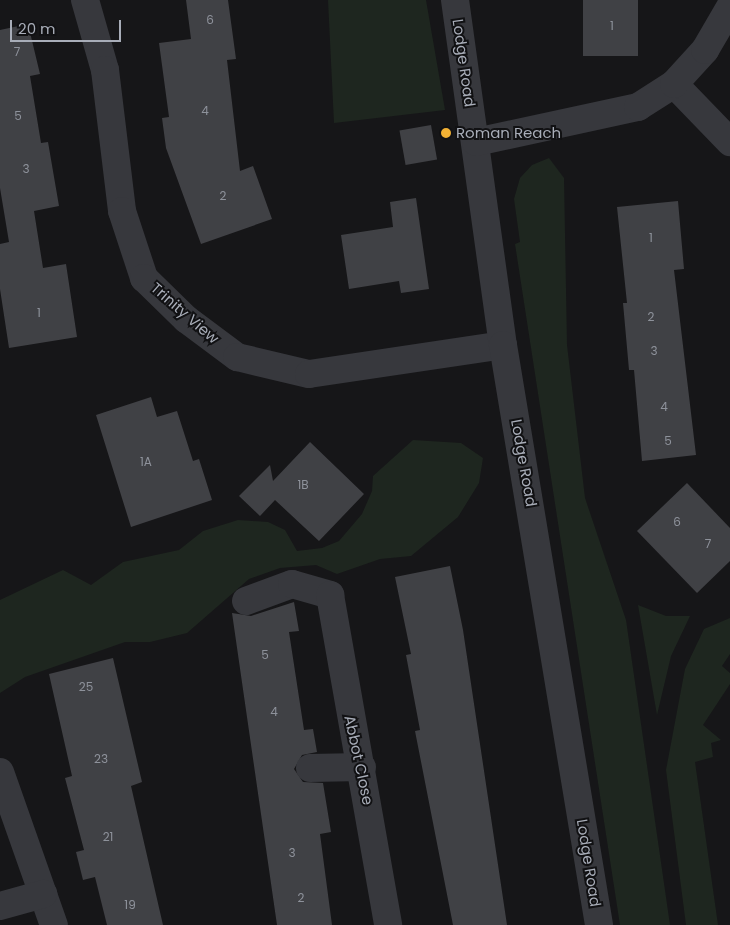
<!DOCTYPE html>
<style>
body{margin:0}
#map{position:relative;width:730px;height:925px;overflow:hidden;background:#161618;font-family:Poppins,sans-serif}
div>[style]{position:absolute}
.green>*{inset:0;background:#1e261f}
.building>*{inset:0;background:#404145;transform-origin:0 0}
.minor>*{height:28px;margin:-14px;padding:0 14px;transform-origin:14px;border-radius:14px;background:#37383d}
.dots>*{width:14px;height:14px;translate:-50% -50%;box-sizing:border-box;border:2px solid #111113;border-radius:50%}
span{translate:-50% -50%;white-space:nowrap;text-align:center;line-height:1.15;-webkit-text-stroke:4px #111113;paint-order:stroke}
.number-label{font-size:12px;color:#8e929b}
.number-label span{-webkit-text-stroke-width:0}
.street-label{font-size:15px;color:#a8adb8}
.poi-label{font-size:15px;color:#a8adb8}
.left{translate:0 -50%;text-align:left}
.scale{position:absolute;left:10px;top:20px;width:111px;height:22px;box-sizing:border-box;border:2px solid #a8adb8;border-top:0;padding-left:6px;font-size:15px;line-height:18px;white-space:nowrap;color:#a8adb8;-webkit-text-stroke:4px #111113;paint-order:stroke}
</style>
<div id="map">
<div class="green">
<i style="clip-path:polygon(328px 0,426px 0,445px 110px,334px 123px)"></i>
<i style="clip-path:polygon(549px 158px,564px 178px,567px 345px,585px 498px,626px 620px,670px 925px,620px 925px,515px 244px,520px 242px,514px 199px,520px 178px,532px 165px)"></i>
<i style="clip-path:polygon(413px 440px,461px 443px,483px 458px,479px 483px,458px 517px,411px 556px,380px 559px,337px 574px,316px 565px,280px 568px,249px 579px,187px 633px,150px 642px,125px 642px,25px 677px,0 693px,0 600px,63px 570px,91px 585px,123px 562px,179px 550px,203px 531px,238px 520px,268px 522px,285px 530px,297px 551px,322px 548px,339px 541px,362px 514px,372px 491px,373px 476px)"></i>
<i style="clip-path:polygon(638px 605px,666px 616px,690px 616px,671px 656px,657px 715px)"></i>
<i style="clip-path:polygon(730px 618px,730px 654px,722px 666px,730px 673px,730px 684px,703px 725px,721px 740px,711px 743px,713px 757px,695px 762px,718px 925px,686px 925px,666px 770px,685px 669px,704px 629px)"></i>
</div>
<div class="building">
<i style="clip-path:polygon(186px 0,228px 0,236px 59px,227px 60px,240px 171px,253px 166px,272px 219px,201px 244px,166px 148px,162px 118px,169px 117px,159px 43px,191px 39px)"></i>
<i style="left:583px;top:0;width:55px;height:56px"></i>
<i style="clip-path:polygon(28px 24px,40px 74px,30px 76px,41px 143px,48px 142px,59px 206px,34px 211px,43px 268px,66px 264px,77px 337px,9px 348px,0 289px,0 244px,9px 242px,0 188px,0 30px)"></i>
<i style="left:431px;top:125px;width:35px;height:32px;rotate:80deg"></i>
<i style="clip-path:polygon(416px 198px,429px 289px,401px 293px,399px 281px,349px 289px,341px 235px,393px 227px,390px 202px)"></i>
<i style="clip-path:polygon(678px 201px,684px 269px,674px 270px,696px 455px,642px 461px,634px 370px,629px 370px,623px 303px,627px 303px,617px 207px)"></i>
<i style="clip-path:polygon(151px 397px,157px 417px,177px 411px,193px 461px,199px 459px,212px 500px,131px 527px,96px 415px)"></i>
<i style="clip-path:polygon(310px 442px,364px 494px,319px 541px,275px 500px,260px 516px,239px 496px,270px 465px,273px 481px)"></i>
<i style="clip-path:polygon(687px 483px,730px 528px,730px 561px,697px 593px,637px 531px)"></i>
<i style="clip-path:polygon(450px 566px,463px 630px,507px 925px,453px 925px,415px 731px,420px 730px,406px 655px,411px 654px,395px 577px)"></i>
<i style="clip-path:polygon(294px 602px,299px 631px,289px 632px,304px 730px,313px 729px,317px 752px,302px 755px,294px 769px,303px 782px,323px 783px,331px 832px,320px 834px,332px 925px,277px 925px,232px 613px,251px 616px)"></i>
<i style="clip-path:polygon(113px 658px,142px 782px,131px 786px,163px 925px,107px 925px,95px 877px,83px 880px,76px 852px,84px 850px,65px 778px,72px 776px,49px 674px)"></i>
</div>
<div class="minor">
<i style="left:85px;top:0;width:73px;rotate:74.1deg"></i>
<i style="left:105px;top:70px;width:142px;rotate:83.1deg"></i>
<i style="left:122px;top:211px;width:71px;rotate:71.8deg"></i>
<i style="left:144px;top:278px;width:59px;rotate:44.3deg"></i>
<i style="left:186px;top:319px;width:64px;rotate:36.7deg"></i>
<i style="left:237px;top:357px;width:74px;rotate:13.3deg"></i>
<i style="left:309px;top:374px;width:196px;rotate:-8.5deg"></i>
<i style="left:455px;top:0;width:348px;rotate:82.1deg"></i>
<i style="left:503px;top:345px;width:588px;rotate:80.6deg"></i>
<i style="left:674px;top:84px;width:81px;rotate:46deg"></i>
<i style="left:476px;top:142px;width:166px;rotate:-12.2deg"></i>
<i style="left:638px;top:107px;width:43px;rotate:-32.6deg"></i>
<i style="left:674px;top:84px;width:46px;rotate:-47.6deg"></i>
<i style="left:705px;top:50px;width:50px;rotate:-59.8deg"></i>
<i style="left:246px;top:601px;width:49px;rotate:-20.3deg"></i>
<i style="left:292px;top:584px;width:40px;rotate:16deg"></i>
<i style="left:330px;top:595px;width:335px;rotate:80deg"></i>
<i style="left:310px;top:768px;width:52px;rotate:-1.1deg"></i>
<i style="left:0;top:772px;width:162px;rotate:70.6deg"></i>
<i style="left:0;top:906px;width:45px;rotate:-15.6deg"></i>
</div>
<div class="dots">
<i style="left:446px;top:133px;background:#f2b134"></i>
</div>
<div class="number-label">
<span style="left:210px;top:20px">6</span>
<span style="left:612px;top:26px">1</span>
<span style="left:17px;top:52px">7</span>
<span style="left:205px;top:111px">4</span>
<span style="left:18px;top:116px">5</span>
<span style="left:26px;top:169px">3</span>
<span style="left:223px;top:196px">2</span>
<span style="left:651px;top:238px">1</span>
<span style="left:39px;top:313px">1</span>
<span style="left:651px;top:317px">2</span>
<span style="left:654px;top:351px">3</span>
<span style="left:664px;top:407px">4</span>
<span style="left:668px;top:441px">5</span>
<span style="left:146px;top:462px">1A</span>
<span style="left:303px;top:485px">1B</span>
<span style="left:677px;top:522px">6</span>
<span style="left:708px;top:544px">7</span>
<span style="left:265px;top:655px">5</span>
<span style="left:86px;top:687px">25</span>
<span style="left:274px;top:712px">4</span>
<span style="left:101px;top:759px">23</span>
<span style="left:108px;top:837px">21</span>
<span style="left:292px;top:853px">3</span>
<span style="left:301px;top:898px">2</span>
<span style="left:130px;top:905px">19</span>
</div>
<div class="street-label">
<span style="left:464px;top:63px;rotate:82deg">Lodge Road</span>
<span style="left:185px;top:313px;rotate:41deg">Trinity View</span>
<span style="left:524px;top:463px;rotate:80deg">Lodge Road</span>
<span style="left:359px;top:760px;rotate:78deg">Abbot Close</span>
<span style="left:589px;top:863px;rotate:81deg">Lodge Road</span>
</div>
<div class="poi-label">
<span class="left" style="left:456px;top:133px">Roman Reach</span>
</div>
<div class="scale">20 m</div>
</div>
